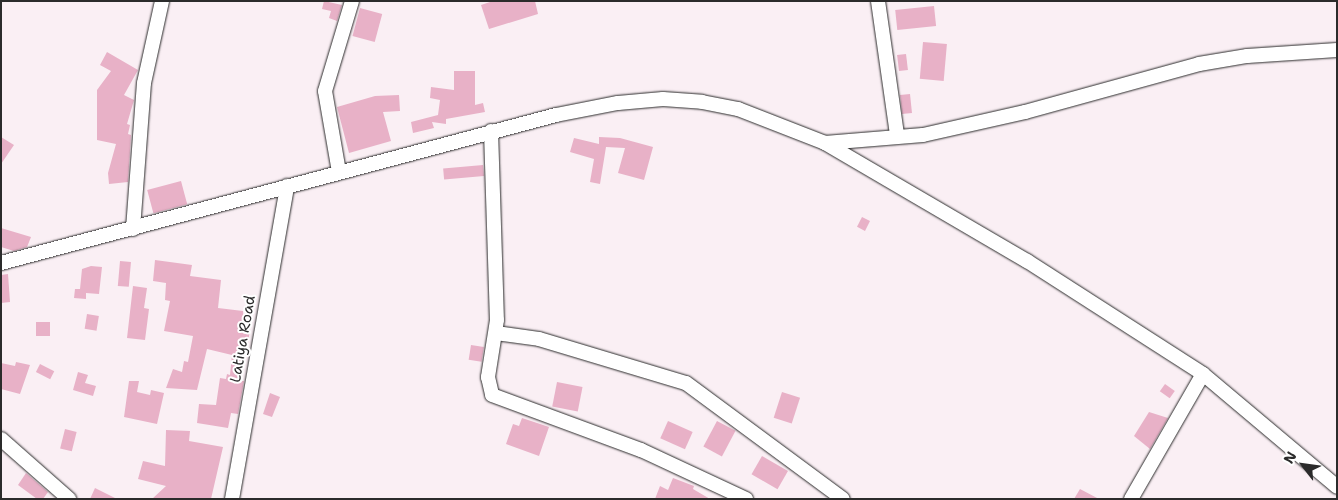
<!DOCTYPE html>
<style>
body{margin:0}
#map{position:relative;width:1338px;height:500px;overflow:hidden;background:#faeff4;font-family:"Shantell Sans",sans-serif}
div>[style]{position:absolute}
.building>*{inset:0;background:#e8b1c7;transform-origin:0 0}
.roads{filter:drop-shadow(0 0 1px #2b2b2b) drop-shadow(0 0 1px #2b2b2b)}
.minor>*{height:14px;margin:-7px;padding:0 7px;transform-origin:7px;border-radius:7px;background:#fff}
span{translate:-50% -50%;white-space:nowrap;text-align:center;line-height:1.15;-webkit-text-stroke:4px #fff;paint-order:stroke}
.street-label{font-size:15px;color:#2b2b2b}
.frame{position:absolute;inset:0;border:2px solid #2b2b2b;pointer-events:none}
.north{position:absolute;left:1278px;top:440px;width:50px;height:50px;-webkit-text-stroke:4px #fff;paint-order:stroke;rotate:300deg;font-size:14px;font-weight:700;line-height:20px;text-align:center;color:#2b2b2b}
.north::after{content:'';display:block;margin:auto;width:18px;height:22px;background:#2b2b2b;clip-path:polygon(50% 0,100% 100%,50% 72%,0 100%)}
</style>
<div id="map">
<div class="building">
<i style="clip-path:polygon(324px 1px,342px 5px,337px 21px,329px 18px,331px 11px,322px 9px)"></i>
<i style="clip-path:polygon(493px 1px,535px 1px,538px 14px,489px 29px,481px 5px)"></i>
<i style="left:934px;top:6px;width:20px;height:39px;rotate:84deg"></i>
<i style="left:360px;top:8px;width:23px;height:29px;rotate:15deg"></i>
<i style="left:923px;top:42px;width:24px;height:37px;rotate:5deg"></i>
<i style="clip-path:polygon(107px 52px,138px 70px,124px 95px,134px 100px,127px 124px,130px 125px,128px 134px,131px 135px,128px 182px,109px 184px,108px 173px,116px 144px,97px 140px,97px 90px,111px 71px,100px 65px)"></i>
<i style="left:906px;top:54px;width:16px;height:9px;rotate:83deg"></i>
<i style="clip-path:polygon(454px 71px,475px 71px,475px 105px,483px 103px,485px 112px,446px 119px,446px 124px,432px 122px,434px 128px,413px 133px,411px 122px,438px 115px,440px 100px,430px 98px,431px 87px,454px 90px)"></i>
<i style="left:910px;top:94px;width:19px;height:10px;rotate:84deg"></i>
<i style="clip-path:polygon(399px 95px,400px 111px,383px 112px,391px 141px,349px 153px,337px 107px,375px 96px)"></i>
<i style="clip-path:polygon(1px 137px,14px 145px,1px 164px)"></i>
<i style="clip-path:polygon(599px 137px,620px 138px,653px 147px,644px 180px,618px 173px,625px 148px,606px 147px,600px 184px,590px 182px,594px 159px,570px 152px,574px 138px,599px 144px)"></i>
<i style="left:483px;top:165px;width:11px;height:40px;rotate:85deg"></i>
<i style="left:181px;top:181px;width:24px;height:35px;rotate:75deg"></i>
<i style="left:862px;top:217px;width:9px;height:11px;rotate:27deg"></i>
<i style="clip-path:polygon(1px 228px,31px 237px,27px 247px,14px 251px,1px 247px)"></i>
<i style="clip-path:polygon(155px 260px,192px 265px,190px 276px,221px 280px,218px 308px,243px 311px,244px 327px,250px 328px,248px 344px,244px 344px,241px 381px,244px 381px,238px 414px,231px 413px,228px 428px,197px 423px,199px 404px,216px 405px,220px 378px,226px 379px,227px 374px,230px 375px,232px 355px,207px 349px,197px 390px,166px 388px,173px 369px,182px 372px,184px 361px,188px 362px,193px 336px,164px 331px,170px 301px,165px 300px,166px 283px,153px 281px)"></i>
<i style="left:120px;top:261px;width:11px;height:25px;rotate:5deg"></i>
<i style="clip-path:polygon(91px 266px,102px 267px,99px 294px,86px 293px,86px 299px,74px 298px,75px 289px,80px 289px,82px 269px)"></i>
<i style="clip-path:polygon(8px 274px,10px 302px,1px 303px,1px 275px)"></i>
<i style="clip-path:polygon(133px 286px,147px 288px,144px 308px,149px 309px,145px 340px,127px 338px)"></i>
<i style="left:87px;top:314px;width:12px;height:15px;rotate:9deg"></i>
<i style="left:36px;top:322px;width:14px;height:14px"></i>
<i style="left:471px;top:345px;width:13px;height:15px;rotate:9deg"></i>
<i style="clip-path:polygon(16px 362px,30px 365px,20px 394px,1px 389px,1px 363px,15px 366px)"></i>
<i style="left:40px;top:364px;width:16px;height:9px;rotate:27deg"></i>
<i style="clip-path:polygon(78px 372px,88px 375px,85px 383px,96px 386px,93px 396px,73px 390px)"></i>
<i style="clip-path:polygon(129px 381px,139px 381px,137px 392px,150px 395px,151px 390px,164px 393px,157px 424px,124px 417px)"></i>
<i style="left:557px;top:382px;width:26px;height:25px;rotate:11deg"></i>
<i style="left:1165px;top:384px;width:12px;height:9px;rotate:35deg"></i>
<i style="left:782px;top:392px;width:19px;height:27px;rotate:18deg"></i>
<i style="clip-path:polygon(270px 393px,280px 397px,272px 417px,263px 414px)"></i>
<i style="clip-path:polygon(1149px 412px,1168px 418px,1150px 449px,1134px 436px)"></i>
<i style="clip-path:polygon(522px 418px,549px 427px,539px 456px,506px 444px,513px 424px,519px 426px)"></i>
<i style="left:668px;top:421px;width:27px;height:19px;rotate:24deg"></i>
<i style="left:717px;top:421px;width:21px;height:29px;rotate:28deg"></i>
<i style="left:65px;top:429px;width:12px;height:20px;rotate:14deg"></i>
<i style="clip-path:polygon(166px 430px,190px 431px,189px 441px,223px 447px,211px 499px,152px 499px,166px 486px,138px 479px,143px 461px,165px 466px)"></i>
<i style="left:762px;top:456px;width:30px;height:21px;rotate:30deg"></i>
<i style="clip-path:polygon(26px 473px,48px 492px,43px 499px,37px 499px,18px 485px)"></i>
<i style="clip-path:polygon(673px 478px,694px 486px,693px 489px,710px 499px,655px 499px,660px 486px,668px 490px)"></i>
<i style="clip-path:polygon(95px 488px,117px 499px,90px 499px)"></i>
<i style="clip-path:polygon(1080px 489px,1099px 499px,1074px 499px)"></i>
</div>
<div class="roads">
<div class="minor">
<i style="left:878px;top:1px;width:134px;rotate:81.9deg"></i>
<i style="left:491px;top:131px;width:189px;rotate:88.2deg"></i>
<i style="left:497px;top:320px;width:58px;rotate:99deg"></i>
<i style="left:488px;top:377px;width:18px;rotate:77deg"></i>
<i style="left:492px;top:395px;width:159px;rotate:20.3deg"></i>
<i style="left:641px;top:450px;width:116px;rotate:25deg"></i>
<i style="left:825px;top:143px;width:98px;rotate:-4.7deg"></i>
<i style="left:923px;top:135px;width:105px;rotate:-12.7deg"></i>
<i style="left:1025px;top:112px;width:180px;rotate:-15.4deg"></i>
<i style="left:1199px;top:64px;width:49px;rotate:-9.5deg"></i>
<i style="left:1247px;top:56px;width:90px;rotate:-3.8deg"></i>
<i style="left:339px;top:172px;width:82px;rotate:-99.8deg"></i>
<i style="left:325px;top:91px;width:94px;rotate:-73.3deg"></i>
<i style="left:133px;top:229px;width:146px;rotate:-85.7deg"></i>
<i style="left:144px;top:83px;width:84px;rotate:-77.6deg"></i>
<i style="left:1px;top:263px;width:574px;rotate:-14.93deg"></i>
<i style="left:556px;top:115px;width:63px;rotate:-11deg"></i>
<i style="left:618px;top:103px;width:45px;rotate:-5.1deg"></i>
<i style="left:663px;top:99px;width:39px;rotate:4deg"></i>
<i style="left:702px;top:102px;width:37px;rotate:11deg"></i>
<i style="left:738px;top:109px;width:93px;rotate:21.3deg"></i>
<i style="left:825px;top:143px;width:234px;rotate:30.3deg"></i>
<i style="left:1027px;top:261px;width:209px;rotate:32.7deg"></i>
<i style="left:1203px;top:374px;width:175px;rotate:40.1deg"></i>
<i style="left:496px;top:333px;width:43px;rotate:7.9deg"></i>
<i style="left:539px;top:339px;width:153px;rotate:16.7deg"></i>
<i style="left:686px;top:383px;width:195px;rotate:36.5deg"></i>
<i style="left:1px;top:439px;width:91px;rotate:41.4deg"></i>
<i style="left:232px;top:499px;width:318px;rotate:-80deg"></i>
<i style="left:1131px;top:499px;width:144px;rotate:-60.1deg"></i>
</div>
</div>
<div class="street-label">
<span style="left:243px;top:339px;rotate:-80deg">Latiya Road</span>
</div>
<div class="frame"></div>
<div class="north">N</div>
</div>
